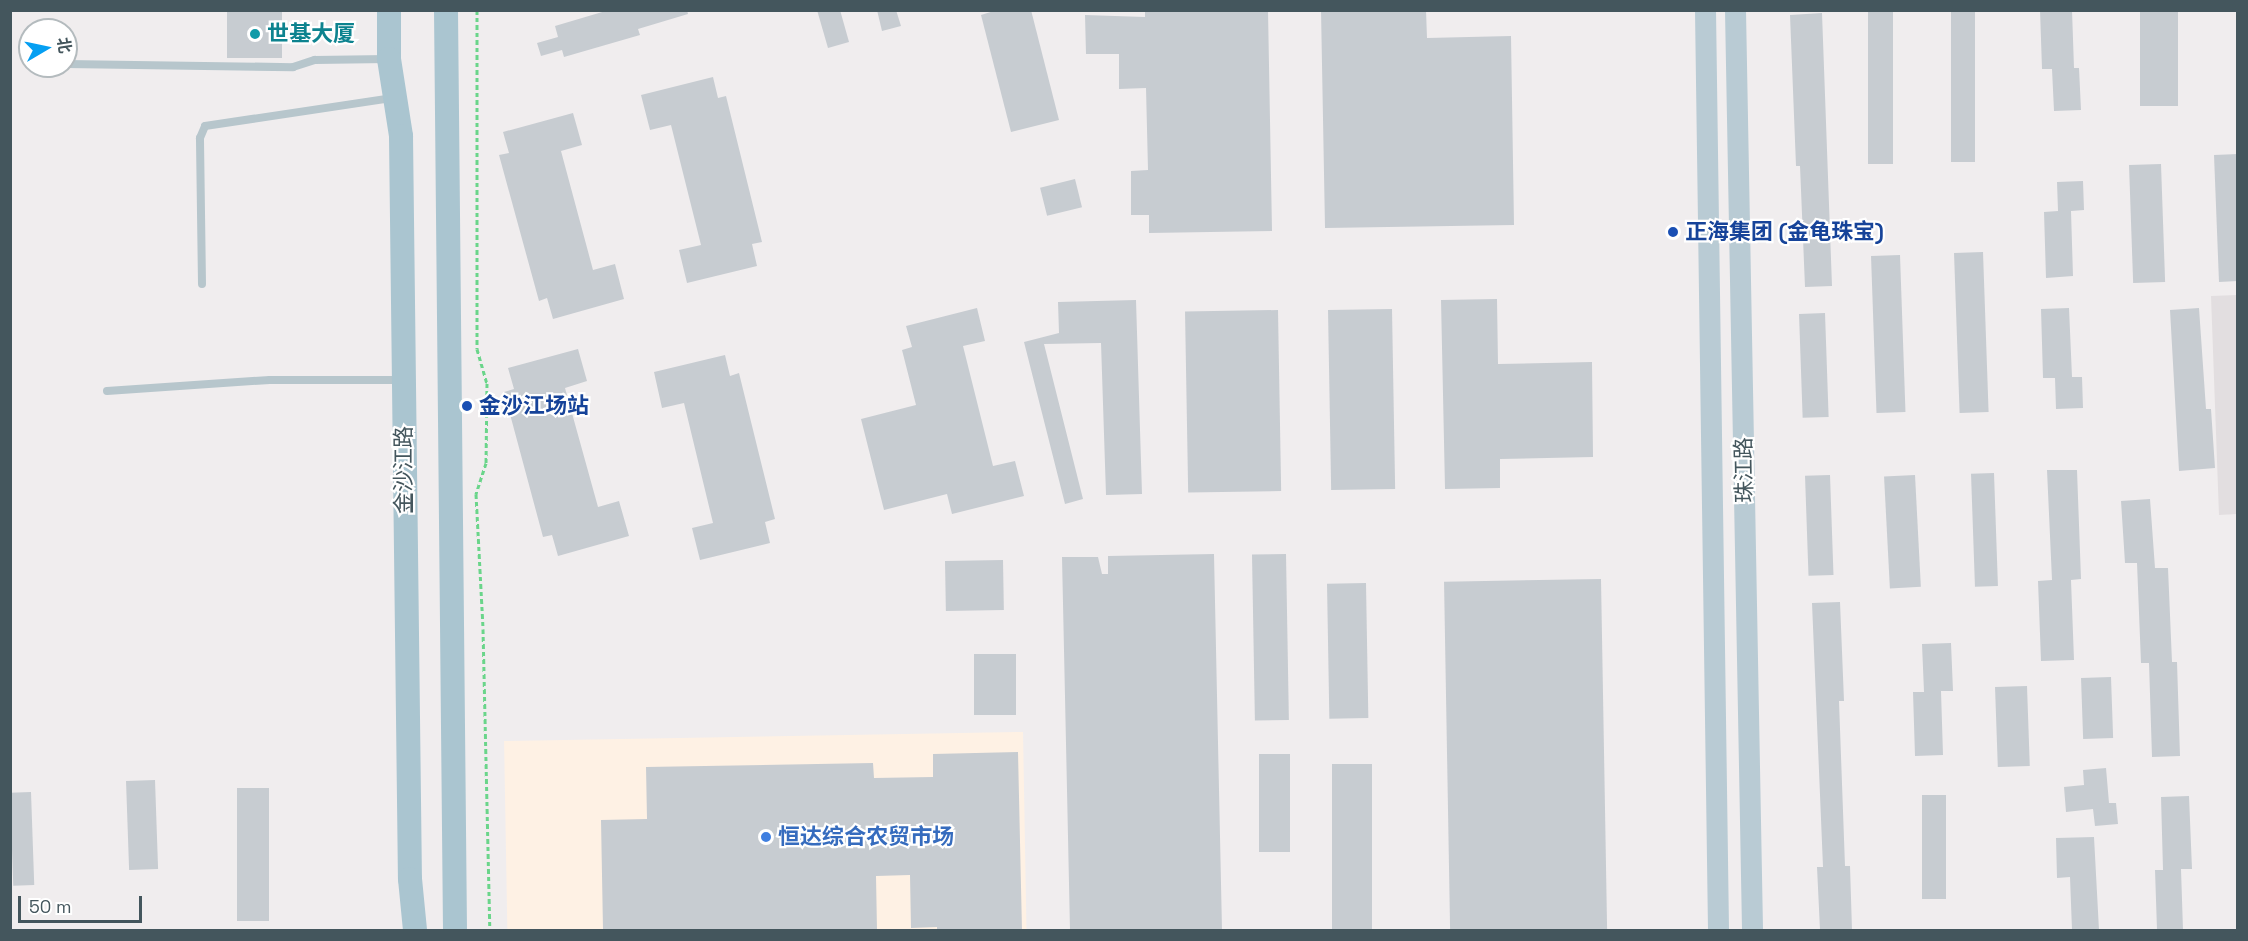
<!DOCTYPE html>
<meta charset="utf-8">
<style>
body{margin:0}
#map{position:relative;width:2248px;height:941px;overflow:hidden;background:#f0edee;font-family:"Space Grotesk","Noto Sans SC",sans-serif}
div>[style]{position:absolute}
.commercial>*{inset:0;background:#fef1e4;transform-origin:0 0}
.education>*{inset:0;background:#e2dee0}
.building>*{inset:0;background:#c7ccd1;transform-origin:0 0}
.path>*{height:3px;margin-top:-1.5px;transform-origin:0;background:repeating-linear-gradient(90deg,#6ad58a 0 4.5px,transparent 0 7.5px)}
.lane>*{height:8px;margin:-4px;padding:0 4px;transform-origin:4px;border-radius:4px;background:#b7c6cc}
.secondary>*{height:21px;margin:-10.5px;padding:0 10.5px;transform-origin:10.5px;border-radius:10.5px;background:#b9cbd4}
.primary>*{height:24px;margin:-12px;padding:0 12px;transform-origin:12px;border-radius:12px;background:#aac5d0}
.dots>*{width:16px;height:16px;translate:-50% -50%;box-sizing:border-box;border:3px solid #fff;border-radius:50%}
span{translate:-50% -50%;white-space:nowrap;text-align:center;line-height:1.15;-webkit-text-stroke:4.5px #fff;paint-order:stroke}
.culture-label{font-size:22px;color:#0d838f;font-weight:700}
.left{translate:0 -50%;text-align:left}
.transit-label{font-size:22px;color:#164399;font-weight:700}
.street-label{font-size:22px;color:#44565d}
.shop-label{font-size:22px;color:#366cbe;font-weight:700}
.frame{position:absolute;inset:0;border:12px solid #44565d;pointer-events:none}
.north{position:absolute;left:18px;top:18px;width:60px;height:60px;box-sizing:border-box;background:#fff;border:2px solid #b4bbbe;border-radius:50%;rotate:81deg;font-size:16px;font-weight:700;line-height:24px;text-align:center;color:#44565d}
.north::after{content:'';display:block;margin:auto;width:21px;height:27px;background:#059ff2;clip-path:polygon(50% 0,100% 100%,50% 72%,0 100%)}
.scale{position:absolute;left:18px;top:896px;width:124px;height:27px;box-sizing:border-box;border:3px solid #44565d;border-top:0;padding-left:8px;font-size:18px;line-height:21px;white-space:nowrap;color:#44565d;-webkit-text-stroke:4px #fff;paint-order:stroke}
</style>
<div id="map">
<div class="commercial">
<i style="left:1023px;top:732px;width:198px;height:519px;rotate:89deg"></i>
</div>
<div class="education">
<i style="clip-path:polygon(2237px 295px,2237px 514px,2219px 515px,2211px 296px)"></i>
</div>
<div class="building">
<i style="left:227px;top:10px;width:55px;height:48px"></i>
<i style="clip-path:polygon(609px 10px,687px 10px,688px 14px,638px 29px,640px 35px,564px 57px,562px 50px,541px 56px,537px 43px,558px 37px,555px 26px)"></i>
<i style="clip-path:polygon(817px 10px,840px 10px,849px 42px,828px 48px)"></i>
<i style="clip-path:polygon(877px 10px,896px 10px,901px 26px,882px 31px)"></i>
<i style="clip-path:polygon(997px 10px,1031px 10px,1059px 120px,1011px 132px,981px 15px)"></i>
<i style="clip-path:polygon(1145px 10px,1268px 10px,1272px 231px,1149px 233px,1149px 215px,1131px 215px,1131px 171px,1148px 170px,1146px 88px,1119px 89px,1119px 54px,1086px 54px,1085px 15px,1145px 17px)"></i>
<i style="clip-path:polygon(1321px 10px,1426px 10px,1427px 38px,1511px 36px,1514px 225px,1325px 228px)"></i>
<i style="left:1868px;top:10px;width:25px;height:154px"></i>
<i style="left:1951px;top:10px;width:24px;height:152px"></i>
<i style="clip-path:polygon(2040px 10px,2072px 10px,2074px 68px,2079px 68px,2081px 110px,2054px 111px,2052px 69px,2042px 69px)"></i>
<i style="left:2140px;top:10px;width:38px;height:96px"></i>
<i style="clip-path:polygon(1822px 13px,1832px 286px,1805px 287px,1800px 166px,1796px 166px,1790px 15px)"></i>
<i style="clip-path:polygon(713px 77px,718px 98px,726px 96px,762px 242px,752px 244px,757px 266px,687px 283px,679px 250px,701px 245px,671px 125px,650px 130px,641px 95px)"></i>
<i style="clip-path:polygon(573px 113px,582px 145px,561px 151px,593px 270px,615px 264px,624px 299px,553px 319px,547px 298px,539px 301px,499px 155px,509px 153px,503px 132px)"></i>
<i style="clip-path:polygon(2238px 154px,2238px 281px,2219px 282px,2214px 155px)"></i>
<i style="left:2161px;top:164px;width:118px;height:32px;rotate:88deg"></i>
<i style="left:1075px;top:179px;width:29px;height:36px;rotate:76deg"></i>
<i style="clip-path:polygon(2083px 181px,2084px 210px,2071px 211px,2073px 276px,2046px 278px,2044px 212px,2058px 211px,2057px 182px)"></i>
<i style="left:1983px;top:252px;width:160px;height:29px;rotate:88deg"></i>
<i style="left:1900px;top:255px;width:157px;height:29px;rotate:88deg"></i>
<i style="clip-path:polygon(1497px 299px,1498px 364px,1592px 362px,1593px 457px,1500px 459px,1500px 488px,1445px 489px,1441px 300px)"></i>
<i style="clip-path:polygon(1136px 300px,1142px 494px,1106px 495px,1101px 343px,1044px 344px,1083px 499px,1065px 504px,1024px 342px,1059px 333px,1058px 302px)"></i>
<i style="clip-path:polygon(977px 308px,985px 341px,963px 346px,993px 466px,1015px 461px,1024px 496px,952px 514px,947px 494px,884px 510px,861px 419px,916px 405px,902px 350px,912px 347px,906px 326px)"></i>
<i style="clip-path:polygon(2069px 308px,2072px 377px,2082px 377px,2083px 408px,2056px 409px,2055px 378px,2043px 378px,2041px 309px)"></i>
<i style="clip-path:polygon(2199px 308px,2206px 409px,2211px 409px,2215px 468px,2179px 471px,2170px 310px)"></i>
<i style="left:1392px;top:309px;width:180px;height:64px;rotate:89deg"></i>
<i style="left:1278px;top:310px;width:181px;height:93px;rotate:89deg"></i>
<i style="left:1825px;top:313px;width:104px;height:26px;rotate:88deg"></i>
<i style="clip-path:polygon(578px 349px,587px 381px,565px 388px,598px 507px,619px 501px,629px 536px,558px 556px,552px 535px,543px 537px,504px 392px,514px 389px,508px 368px)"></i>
<i style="clip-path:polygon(725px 355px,730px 376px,739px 373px,775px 519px,765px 522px,770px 543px,700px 560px,692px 528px,713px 523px,684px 403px,662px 408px,654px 372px)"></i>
<i style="clip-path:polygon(2047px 470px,2077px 470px,2081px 579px,2071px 580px,2074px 660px,2041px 661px,2038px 581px,2052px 580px)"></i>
<i style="left:1994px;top:473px;width:113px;height:23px;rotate:88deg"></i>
<i style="left:1830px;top:475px;width:100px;height:25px;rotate:88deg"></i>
<i style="left:1915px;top:475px;width:112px;height:31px;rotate:87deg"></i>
<i style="clip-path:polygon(2150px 499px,2155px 568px,2168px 568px,2172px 662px,2177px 662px,2180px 756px,2152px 757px,2149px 663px,2141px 663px,2137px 563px,2125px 563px,2121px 501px)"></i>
<i style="clip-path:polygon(1214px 554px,1222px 930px,1070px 930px,1062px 557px,1098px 557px,1102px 574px,1108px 574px,1108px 556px)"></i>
<i style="left:1286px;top:554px;width:166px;height:34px;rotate:89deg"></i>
<i style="left:1003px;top:560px;width:50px;height:58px;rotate:89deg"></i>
<i style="left:1601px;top:579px;width:351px;height:157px;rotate:89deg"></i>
<i style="left:1366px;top:583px;width:135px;height:39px;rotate:89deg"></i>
<i style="clip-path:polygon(1840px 602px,1844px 701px,1839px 701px,1845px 866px,1850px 866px,1852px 930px,1820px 930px,1817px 867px,1823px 867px,1812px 603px)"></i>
<i style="clip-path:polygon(1951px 643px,1953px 691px,1941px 691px,1943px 755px,1915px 756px,1913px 692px,1924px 692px,1922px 644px)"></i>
<i style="left:974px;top:654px;width:42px;height:61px"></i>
<i style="left:2111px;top:677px;width:61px;height:30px;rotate:88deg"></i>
<i style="left:2027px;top:686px;width:80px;height:32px;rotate:88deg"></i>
<i style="clip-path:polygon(1018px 752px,1022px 930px,937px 930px,937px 927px,911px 928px,910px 875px,876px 876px,877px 930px,603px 930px,601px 820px,647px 819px,646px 767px,873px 763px,874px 778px,933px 777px,933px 754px)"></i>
<i style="left:1259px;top:754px;width:31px;height:98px"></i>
<i style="left:1332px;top:764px;width:40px;height:166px"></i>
<i style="clip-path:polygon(2106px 768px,2109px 803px,2116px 803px,2118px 824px,2095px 826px,2093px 809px,2066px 812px,2064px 787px,2084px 785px,2083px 770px)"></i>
<i style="left:155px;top:780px;width:89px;height:29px;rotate:88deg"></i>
<i style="left:237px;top:788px;width:32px;height:133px"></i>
<i style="left:31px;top:792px;width:93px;height:21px;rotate:88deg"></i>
<i style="left:1922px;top:795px;width:24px;height:104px"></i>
<i style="clip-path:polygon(2189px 796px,2192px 869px,2181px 869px,2183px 930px,2157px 930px,2155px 870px,2163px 870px,2161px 797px)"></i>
<i style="clip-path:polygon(2094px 837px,2099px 930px,2072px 930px,2070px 877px,2057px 878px,2056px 838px)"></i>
</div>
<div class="path">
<i style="left:477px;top:10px;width:339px;rotate:90deg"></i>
<i style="left:477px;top:349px;width:35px;rotate:74deg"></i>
<i style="left:487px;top:383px;width:80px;rotate:90.7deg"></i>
<i style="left:486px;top:463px;width:33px;rotate:108deg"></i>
<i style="left:476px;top:494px;width:135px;rotate:87deg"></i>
<i style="left:483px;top:629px;width:301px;rotate:88.7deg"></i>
</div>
<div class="lane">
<i style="left:66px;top:64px;width:227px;rotate:0.8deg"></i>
<i style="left:293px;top:67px;width:23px;rotate:-18deg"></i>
<i style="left:315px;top:60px;width:72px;rotate:-0.8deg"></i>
<i style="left:202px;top:284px;width:146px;rotate:-90.8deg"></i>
<i style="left:200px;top:138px;width:13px;rotate:-67deg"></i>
<i style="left:205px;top:126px;width:190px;rotate:-8.5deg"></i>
<i style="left:107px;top:391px;width:163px;rotate:-3.9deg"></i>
<i style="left:270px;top:380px;width:132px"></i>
</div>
<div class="secondary">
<i style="left:1705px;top:10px;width:920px;rotate:89.19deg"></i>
<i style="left:1735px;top:10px;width:920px;rotate:88.94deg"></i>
</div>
<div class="primary">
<i style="left:389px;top:10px;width:49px;rotate:90deg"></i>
<i style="left:389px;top:59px;width:78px;rotate:81.1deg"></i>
<i style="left:401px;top:136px;width:743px;rotate:89.31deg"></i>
<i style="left:410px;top:879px;width:51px;rotate:84.4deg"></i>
<i style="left:446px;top:10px;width:920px;rotate:89.44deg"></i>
</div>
<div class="dots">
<i style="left:255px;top:34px;background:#0f9aa8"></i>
<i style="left:1673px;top:232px;background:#1a4fb4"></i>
<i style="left:467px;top:406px;background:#1a4fb4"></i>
<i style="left:766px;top:837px;background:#3f7fe0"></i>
</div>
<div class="culture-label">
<span class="left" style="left:267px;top:34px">世基大厦</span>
</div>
<div class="transit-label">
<span class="left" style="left:1685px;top:232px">正海集团 (金龟珠宝)</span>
<span class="left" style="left:479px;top:406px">金沙江场站</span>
</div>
<div class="street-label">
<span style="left:404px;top:470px;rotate:-90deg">金沙江路</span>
<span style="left:1744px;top:470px;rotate:-91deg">珠江路</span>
</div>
<div class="shop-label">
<span class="left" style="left:778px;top:837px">恒达综合农贸市场</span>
</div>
<div class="frame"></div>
<div class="north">北</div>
<div class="scale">50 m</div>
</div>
